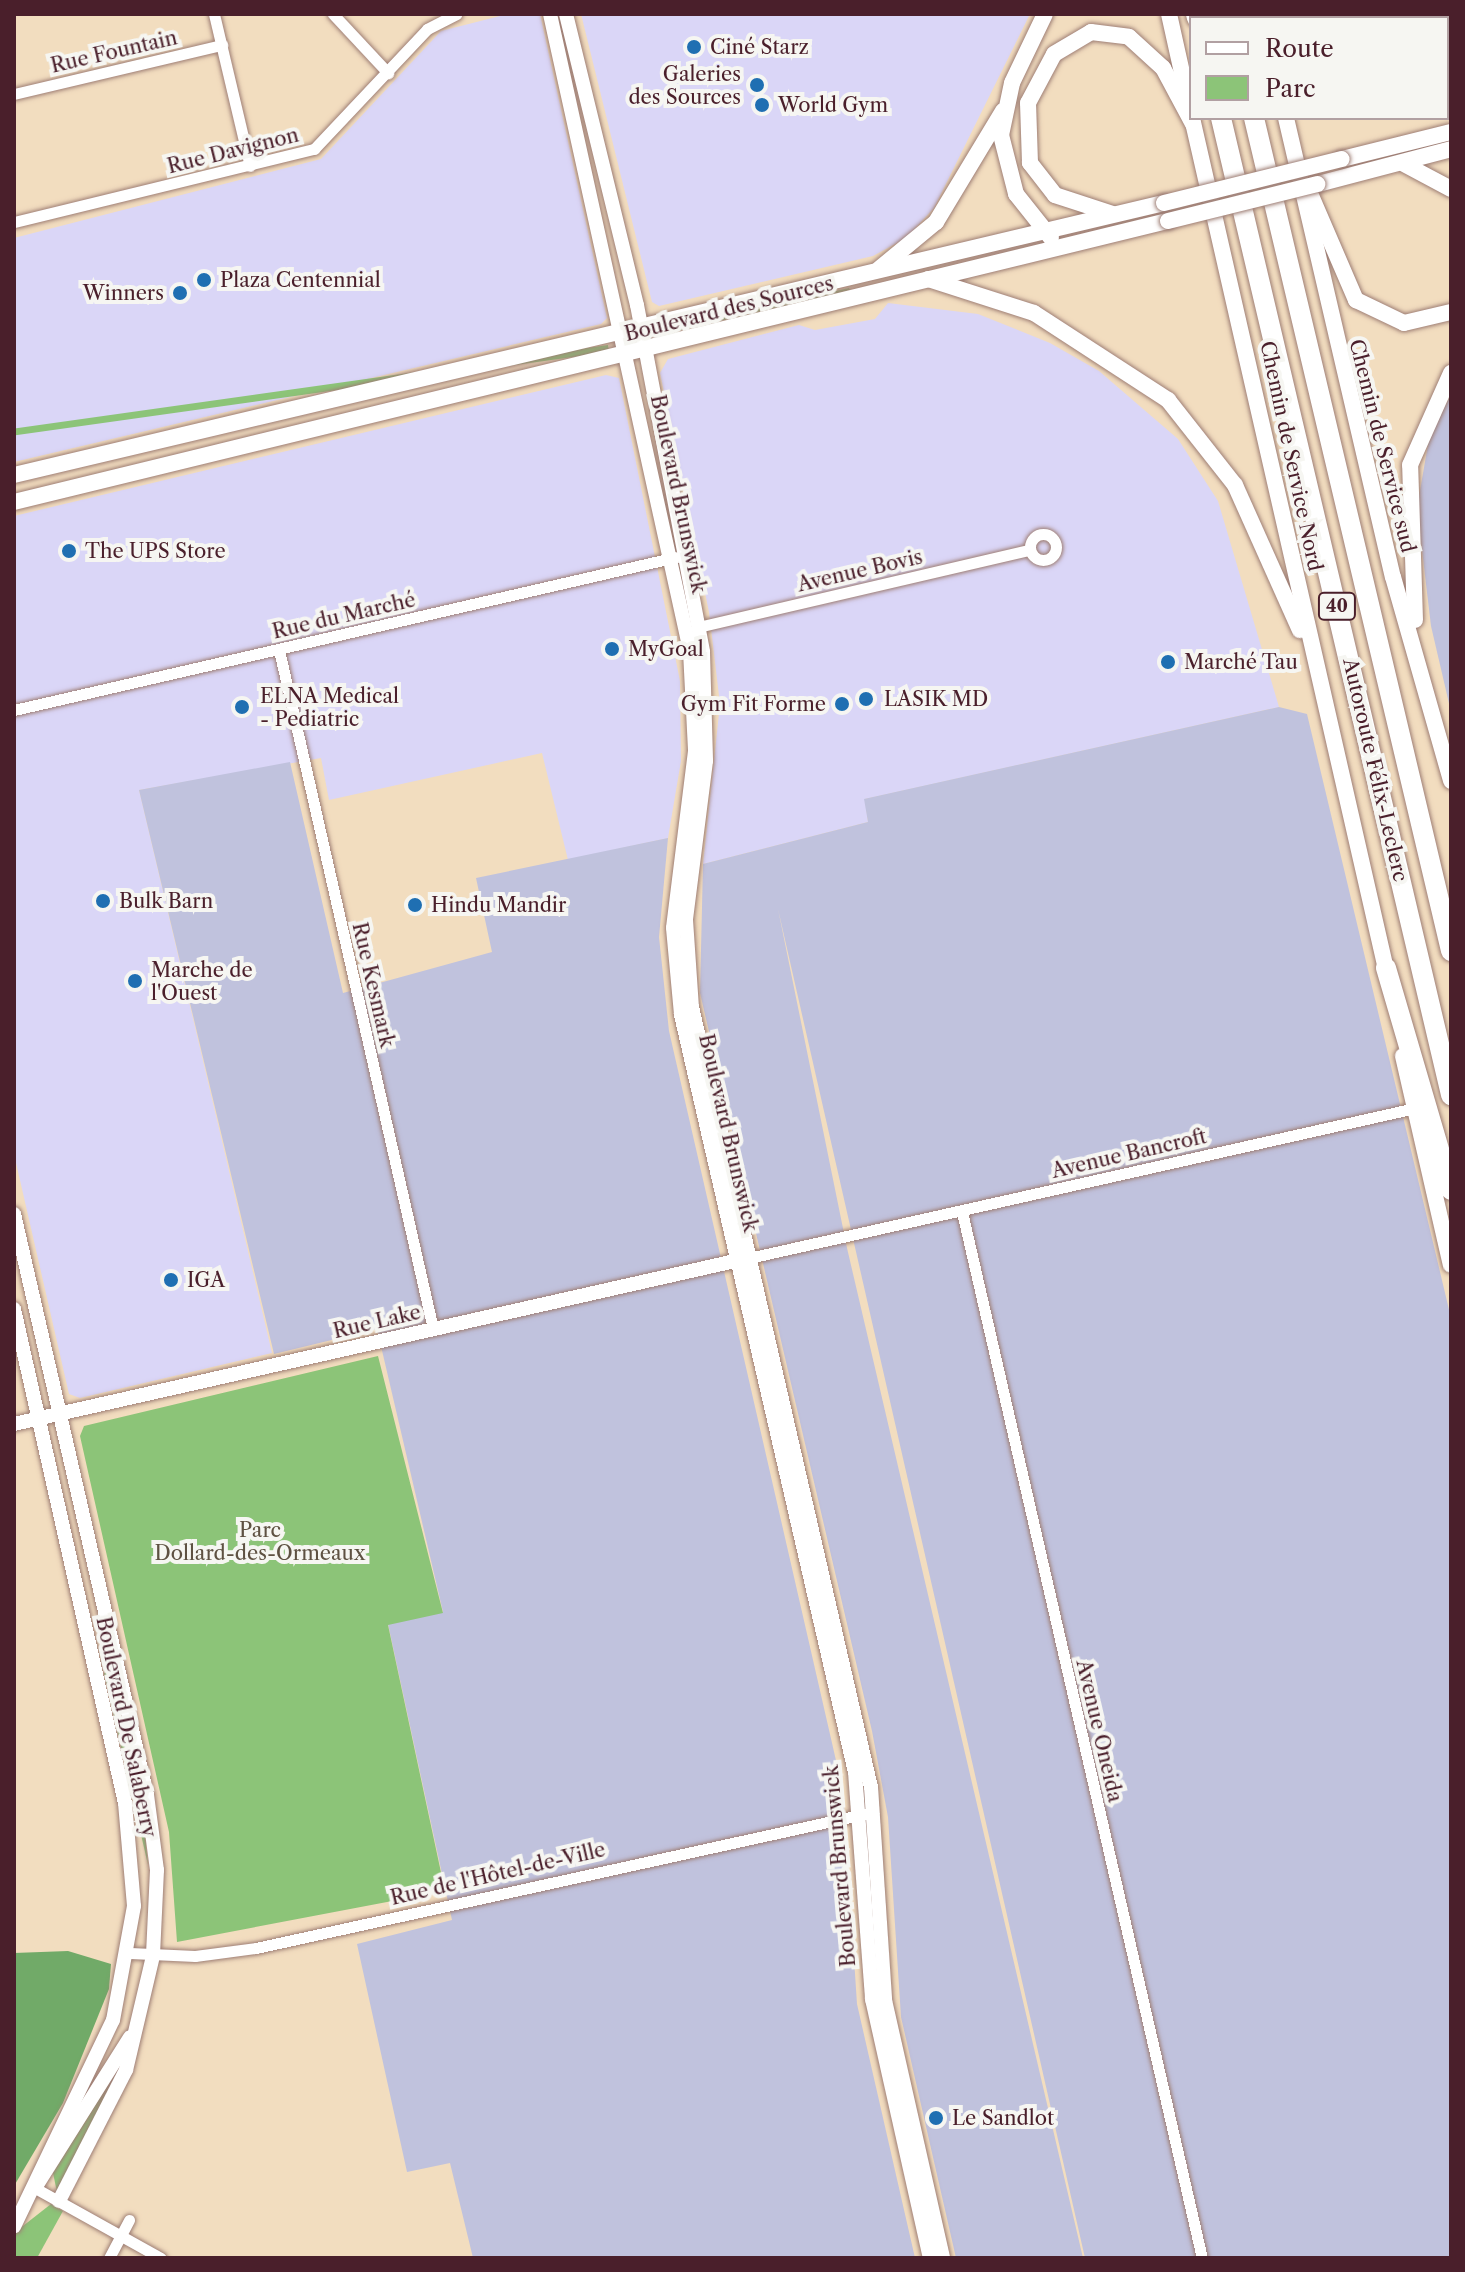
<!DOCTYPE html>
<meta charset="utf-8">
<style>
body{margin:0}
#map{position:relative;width:1465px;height:2272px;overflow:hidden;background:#f2ddbf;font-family:"Libre Caslon Text",serif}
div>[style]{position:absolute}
.built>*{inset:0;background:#dad6f7}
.industrial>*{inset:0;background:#c0c2dd}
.green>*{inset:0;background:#8cc478;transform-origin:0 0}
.forest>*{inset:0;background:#71aa68}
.roads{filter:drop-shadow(0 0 2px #9e7e75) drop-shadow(0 0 2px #9e7e75)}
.minor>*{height:11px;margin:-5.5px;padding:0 5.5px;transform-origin:5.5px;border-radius:5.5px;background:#fff}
.minor>.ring{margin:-5.5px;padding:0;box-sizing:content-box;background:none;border:11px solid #fff;border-radius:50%}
.tertiary>*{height:14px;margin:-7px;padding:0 7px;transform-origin:7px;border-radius:7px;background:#fff}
.secondary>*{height:16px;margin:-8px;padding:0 8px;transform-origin:8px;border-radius:8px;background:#fff}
.motorway>*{height:20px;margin:-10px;padding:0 10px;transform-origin:10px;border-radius:10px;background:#fff}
.bridges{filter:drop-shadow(0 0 2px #9e7e75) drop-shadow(0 0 2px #9e7e75)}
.secondary-bridge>*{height:16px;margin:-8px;padding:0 8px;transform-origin:8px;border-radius:8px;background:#fff}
.dots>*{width:22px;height:22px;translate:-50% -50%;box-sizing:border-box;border:4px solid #f6f6f2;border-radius:50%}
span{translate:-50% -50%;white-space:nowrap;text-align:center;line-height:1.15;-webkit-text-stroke:8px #f6f6f2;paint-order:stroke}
.shield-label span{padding:2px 6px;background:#f6f6f2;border:2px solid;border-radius:6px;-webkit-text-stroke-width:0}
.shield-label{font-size:18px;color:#4a1f2b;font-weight:700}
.poi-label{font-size:20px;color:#4a1f2b}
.left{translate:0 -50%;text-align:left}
.right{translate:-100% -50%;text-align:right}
.street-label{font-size:20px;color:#4a1f2b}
.park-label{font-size:20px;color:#5e5142}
.frame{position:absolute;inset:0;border:16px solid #4a1f2b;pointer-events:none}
.legend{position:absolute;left:1189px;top:16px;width:260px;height:104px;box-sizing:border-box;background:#f6f6f2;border:2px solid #b1a0a2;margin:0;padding:10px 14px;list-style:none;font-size:24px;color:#4a1f2b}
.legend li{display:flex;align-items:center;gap:16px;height:40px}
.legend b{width:40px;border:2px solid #b1a0a2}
</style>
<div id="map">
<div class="built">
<i style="clip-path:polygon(508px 14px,540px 14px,607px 318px,601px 324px,14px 462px,14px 238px,321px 159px,441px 31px)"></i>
<i style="clip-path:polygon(581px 14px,1030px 14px,934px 208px,906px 238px,873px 256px,659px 306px,652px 302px)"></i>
<i style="clip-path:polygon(888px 303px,978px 314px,1050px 343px,1099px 371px,1178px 439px,1218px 501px,1279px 707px,865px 799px,868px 822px,703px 864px,720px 704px,709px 612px,660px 373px,668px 359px,799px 325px,815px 330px,875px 319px)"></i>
<i style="clip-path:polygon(606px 375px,619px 378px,680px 681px,681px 761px,668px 838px,568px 860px,542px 753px,329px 800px,321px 758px,139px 790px,272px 1353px,80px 1398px,69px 1394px,14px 1154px,14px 516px)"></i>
</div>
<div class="industrial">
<i style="clip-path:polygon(1451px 395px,1451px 712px,1431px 626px,1417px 508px,1430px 433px)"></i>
<i style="clip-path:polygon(1279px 707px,1307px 714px,1451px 1318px,1451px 2258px,1085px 2258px,778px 909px,847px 1248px,1083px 2258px,956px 2258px,901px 2017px,888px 1817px,872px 1731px,700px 993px,703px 864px,868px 822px,864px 799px)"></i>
<i style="clip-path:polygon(290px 762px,343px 993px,492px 952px,476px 878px,668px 838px,659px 937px,669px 1031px,843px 1791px,857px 2004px,915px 2258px,473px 2258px,450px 2163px,407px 2172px,357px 1944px,452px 1920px,388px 1624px,443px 1612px,377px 1329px,274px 1354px,139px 790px)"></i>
</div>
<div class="green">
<i style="clip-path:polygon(849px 288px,850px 290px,652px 337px,652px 334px)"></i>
<i style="left:608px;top:345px;width:7px;height:610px;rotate:82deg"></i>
<i style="clip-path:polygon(378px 1356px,443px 1613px,388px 1625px,445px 1891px,177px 1942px,169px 1832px,80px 1436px,84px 1426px)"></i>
<i style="clip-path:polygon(110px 1672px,144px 1824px,148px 1865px,104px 1673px)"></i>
<i style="clip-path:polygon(113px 2076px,118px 2079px,57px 2192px,53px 2173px)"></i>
<i style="clip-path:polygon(51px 2204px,63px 2211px,37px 2258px,14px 2258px,14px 2233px)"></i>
</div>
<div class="forest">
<i style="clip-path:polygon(68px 1951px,111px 1964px,109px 1989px,63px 2103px,14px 2186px,14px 1953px)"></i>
</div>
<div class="roads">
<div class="minor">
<i style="left:214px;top:14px;width:156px;rotate:76.7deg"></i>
<i style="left:333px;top:14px;width:81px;rotate:47deg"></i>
<i style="left:14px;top:94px;width:214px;rotate:-13.3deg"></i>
<i style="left:14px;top:222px;width:309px;rotate:-13.7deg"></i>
<i style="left:314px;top:149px;width:165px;rotate:-46.7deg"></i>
<i style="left:427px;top:29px;width:33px;rotate:-27deg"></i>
<i class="ring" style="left:1030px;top:534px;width:15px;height:15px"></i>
<i style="left:698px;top:627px;width:341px;rotate:-13.1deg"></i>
<i style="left:279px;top:650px;width:696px;rotate:77.22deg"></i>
<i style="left:14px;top:710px;width:679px;rotate:-13.01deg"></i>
<i style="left:962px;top:1212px;width:1073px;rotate:77.08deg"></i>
<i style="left:749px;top:1258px;width:683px;rotate:-12.69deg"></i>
<i style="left:130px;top:1953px;width:65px;rotate:2.6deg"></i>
<i style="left:195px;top:1956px;width:62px;rotate:-7.5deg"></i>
<i style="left:256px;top:1948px;width:632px;rotate:-12.43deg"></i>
<i style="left:35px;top:2188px;width:144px;rotate:29.1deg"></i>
<i style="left:109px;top:2258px;width:43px;rotate:-62.2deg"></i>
</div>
<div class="tertiary">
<i style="left:550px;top:14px;width:652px;rotate:77.6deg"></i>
<i style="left:690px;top:651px;width:100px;rotate:87.1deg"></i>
<i style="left:695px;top:751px;width:178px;rotate:97.1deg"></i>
<i style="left:673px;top:928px;width:87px;rotate:84.7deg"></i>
<i style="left:681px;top:1015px;width:777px;rotate:77.06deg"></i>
<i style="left:855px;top:1772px;width:228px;rotate:85.7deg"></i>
<i style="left:872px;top:1999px;width:265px;rotate:77.4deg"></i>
<i style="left:566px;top:14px;width:300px;rotate:76.3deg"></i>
<i style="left:637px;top:305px;width:353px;rotate:79.2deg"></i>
<i style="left:703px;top:652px;width:109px;rotate:88.4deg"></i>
<i style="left:706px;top:761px;width:160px;rotate:97.2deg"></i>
<i style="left:686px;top:920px;width:87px;rotate:86.1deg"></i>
<i style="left:692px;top:1007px;width:800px;rotate:77.08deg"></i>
<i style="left:871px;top:1787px;width:213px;rotate:86.2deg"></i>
<i style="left:885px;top:2000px;width:264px;rotate:77.3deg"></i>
<i style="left:14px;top:1214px;width:596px;rotate:77.11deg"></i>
<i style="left:147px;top:1795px;width:76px;rotate:82.4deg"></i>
<i style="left:157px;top:1870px;width:86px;rotate:92.7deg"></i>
<i style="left:153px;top:1956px;width:117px;rotate:103.3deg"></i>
<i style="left:126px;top:2070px;width:147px;rotate:117.1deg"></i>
<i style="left:14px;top:1309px;width:506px;rotate:77.34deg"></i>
<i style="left:125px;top:1803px;width:103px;rotate:85deg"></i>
<i style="left:134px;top:1906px;width:116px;rotate:100.4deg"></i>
<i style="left:113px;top:2020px;width:229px;rotate:115.6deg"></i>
<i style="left:14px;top:1424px;width:748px;rotate:-12.74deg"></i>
<i style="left:35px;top:2188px;width:178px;rotate:-57.8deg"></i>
</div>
<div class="secondary">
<i style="left:1045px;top:14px;width:76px;rotate:115.6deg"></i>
<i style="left:1012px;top:83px;width:53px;rotate:101.9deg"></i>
<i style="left:1001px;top:135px;width:61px;rotate:75.7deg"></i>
<i style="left:1016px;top:194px;width:56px;rotate:51.5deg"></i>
<i style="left:1169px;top:14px;width:92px;rotate:77.5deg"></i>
<i style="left:1260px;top:14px;width:4px;rotate:76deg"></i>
<i style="left:1389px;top:14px;width:8px;rotate:30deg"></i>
<i style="left:1447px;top:49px;width:5px;rotate:37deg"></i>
<i style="left:1192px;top:118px;width:882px;rotate:77.16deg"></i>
<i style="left:1286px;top:118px;width:471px;rotate:76.9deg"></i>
<i style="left:1393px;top:577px;width:212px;rotate:74.1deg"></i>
<i style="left:1342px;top:159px;width:112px;rotate:-13.9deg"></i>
<i style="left:1404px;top:164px;width:53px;rotate:28deg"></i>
<i style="left:1318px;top:184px;width:138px;rotate:-14.7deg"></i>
<i style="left:1309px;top:191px;width:119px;rotate:66.7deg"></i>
<i style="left:1356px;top:300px;width:53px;rotate:25.6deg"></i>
<i style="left:1404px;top:323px;width:48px;rotate:-13.2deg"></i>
<i style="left:1113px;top:214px;width:61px;rotate:-161.9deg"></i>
<i style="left:1055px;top:195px;width:41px;rotate:-128deg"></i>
<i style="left:1030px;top:163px;width:60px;rotate:-91.9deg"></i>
<i style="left:1028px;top:103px;width:55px;rotate:-62deg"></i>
<i style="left:1054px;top:54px;width:43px;rotate:-30.7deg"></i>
<i style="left:1091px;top:32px;width:38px;rotate:7deg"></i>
<i style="left:1129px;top:37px;width:46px;rotate:42.4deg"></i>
<i style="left:1163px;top:68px;width:64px;rotate:61.8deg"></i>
<i style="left:879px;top:269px;width:74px;rotate:-39.5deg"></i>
<i style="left:936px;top:222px;width:130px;rotate:-58.9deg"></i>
<i style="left:928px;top:279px;width:111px;rotate:17.8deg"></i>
<i style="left:1034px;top:313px;width:160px;rotate:33deg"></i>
<i style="left:1168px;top:400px;width:108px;rotate:51.8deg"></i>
<i style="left:1235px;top:485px;width:159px;rotate:65.9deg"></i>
<i style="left:14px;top:475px;width:1182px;rotate:-13.31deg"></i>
<i style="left:14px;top:502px;width:1188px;rotate:-13.69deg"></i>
<i style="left:1415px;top:620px;width:155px;rotate:-91.8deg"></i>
<i style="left:1410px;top:465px;width:101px;rotate:-66deg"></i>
<i style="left:1403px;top:1056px;width:214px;rotate:77.1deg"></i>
</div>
<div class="motorway">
<i style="left:1196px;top:14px;width:4px;rotate:76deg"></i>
<i style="left:1229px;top:14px;width:4px;rotate:76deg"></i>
<i style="left:1221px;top:118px;width:1004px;rotate:76.75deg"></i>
<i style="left:1254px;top:118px;width:856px;rotate:76.69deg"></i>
<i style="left:1386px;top:968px;width:231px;rotate:73.7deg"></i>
</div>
</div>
<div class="bridges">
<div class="secondary-bridge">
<i style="left:1164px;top:203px;width:183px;rotate:-13.9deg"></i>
<i style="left:1168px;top:221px;width:154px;rotate:-13.9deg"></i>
</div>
</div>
<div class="dots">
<i style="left:694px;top:47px;background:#1f6fb2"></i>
<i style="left:757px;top:85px;background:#1f6fb2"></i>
<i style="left:762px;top:105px;background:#1f6fb2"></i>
<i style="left:204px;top:280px;background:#1f6fb2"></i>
<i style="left:180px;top:293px;background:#1f6fb2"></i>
<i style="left:69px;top:551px;background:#1f6fb2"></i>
<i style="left:612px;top:649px;background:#1f6fb2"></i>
<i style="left:1168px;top:662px;background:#1f6fb2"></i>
<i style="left:866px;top:699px;background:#1f6fb2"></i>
<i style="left:842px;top:704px;background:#1f6fb2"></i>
<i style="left:242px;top:707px;background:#1f6fb2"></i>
<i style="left:103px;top:901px;background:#1f6fb2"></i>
<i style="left:415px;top:905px;background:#1f6fb2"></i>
<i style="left:135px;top:981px;background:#1f6fb2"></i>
<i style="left:171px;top:1280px;background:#1f6fb2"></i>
<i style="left:936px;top:2118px;background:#1f6fb2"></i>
</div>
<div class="shield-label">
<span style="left:1337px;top:606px">40</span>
</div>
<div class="poi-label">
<span class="left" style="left:710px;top:47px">Ciné Starz</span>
<span class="right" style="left:741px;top:86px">Galeries<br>des Sources</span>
<span class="left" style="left:778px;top:105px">World Gym</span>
<span class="left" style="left:220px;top:280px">Plaza Centennial</span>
<span class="right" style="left:164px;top:293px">Winners</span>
<span class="left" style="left:85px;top:551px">The UPS Store</span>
<span class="left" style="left:628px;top:649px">MyGoal</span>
<span class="left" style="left:1184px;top:662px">Marché Tau</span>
<span class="left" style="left:260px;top:708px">ELNA Medical<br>- Pediatric</span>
<span class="left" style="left:884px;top:699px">LASIK MD</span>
<span class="right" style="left:826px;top:704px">Gym Fit Forme</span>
<span class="left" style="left:119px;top:901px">Bulk Barn</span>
<span class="left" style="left:431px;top:905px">Hindu Mandir</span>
<span class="left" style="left:151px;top:982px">Marche de<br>l'Ouest</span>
<span class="left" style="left:187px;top:1280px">IGA</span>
<span class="left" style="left:952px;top:2118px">Le Sandlot</span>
</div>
<div class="street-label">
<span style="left:114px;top:52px;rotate:-13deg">Rue Fountain</span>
<span style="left:233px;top:151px;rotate:-14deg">Rue Davignon</span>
<span style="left:729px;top:309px;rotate:-14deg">Boulevard des Sources</span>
<span style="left:1382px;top:446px;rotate:76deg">Chemin de Service sud</span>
<span style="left:1291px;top:456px;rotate:78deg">Chemin de Service Nord</span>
<span style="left:678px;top:494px;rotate:78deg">Boulevard Brunswick</span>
<span style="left:860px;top:571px;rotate:-13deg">Avenue Bovis</span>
<span style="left:344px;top:616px;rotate:-13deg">Rue du Marché</span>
<span style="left:1375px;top:770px;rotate:77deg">Autoroute Félix-Leclerc</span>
<span style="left:373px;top:985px;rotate:77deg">Rue Kesmark</span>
<span style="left:728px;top:1133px;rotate:77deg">Boulevard Brunswick</span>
<span style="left:1129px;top:1154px;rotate:-13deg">Avenue Bancroft</span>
<span style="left:377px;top:1322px;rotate:-13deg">Rue Lake</span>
<span style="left:126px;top:1727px;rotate:78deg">Boulevard De Salaberry</span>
<span style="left:1099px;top:1731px;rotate:77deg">Avenue Oneida</span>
<span style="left:840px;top:1866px;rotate:-95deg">Boulevard Brunswick</span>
<span style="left:498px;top:1874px;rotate:-13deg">Rue de l'Hôtel-de-Ville</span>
</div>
<div class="park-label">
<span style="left:260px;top:1542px">Parc<br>Dollard-des-Ormeaux</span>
</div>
<div class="frame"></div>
<ul class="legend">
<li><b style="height:10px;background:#fff"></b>Route</li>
<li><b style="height:22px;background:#8cc478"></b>Parc</li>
</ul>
</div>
